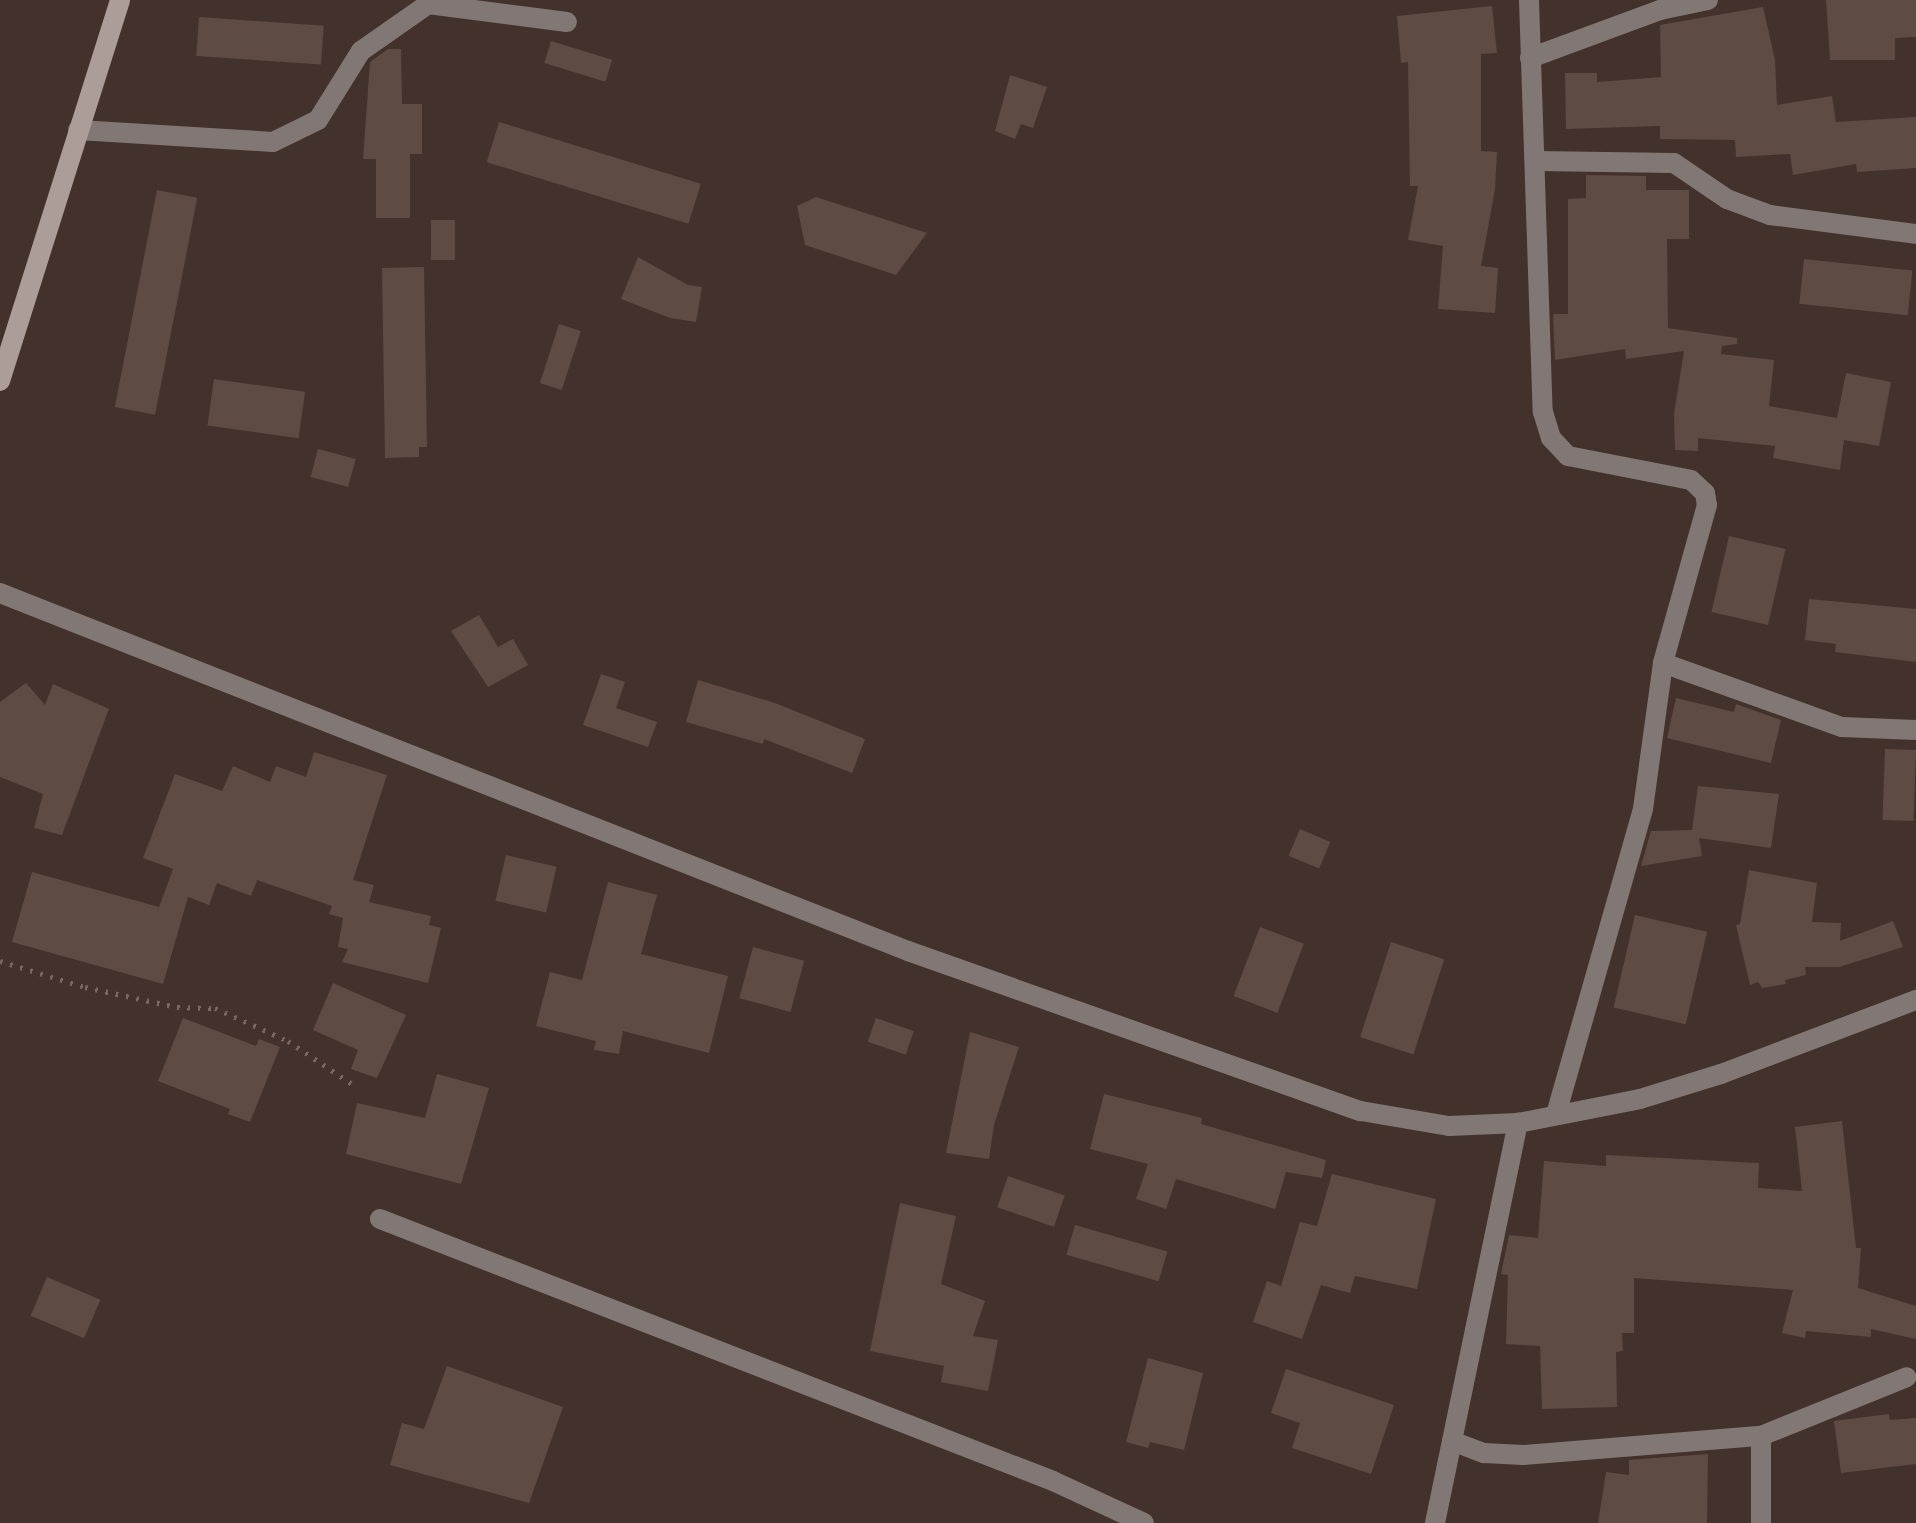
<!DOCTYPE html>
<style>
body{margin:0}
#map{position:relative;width:1916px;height:1523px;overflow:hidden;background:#43312b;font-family:Bitter,serif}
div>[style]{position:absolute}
.building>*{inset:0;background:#5e4b44;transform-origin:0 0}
.path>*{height:5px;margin-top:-2.5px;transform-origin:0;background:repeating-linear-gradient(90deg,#786863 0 2.5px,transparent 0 10.5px)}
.minor>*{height:20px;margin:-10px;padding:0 10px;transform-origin:10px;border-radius:10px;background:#817875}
.secondary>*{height:20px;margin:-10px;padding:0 10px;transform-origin:10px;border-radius:10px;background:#ac9d98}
span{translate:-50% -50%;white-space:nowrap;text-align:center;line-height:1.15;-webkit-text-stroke:9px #392722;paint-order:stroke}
</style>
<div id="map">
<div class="building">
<i style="clip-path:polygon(1826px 0,1916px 0,1916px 37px,1895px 38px,1895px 60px,1830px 60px)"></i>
<i style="clip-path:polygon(1492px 6px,1497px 53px,1481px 54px,1481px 151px,1497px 152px,1495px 189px,1481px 266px,1498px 268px,1495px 313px,1438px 309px,1443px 246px,1408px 240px,1418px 186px,1410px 186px,1408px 62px,1401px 63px,1397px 16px)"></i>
<i style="clip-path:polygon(1763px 7px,1775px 60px,1777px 105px,1832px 96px,1836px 122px,1916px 117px,1916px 168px,1857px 172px,1856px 164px,1793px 175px,1790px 154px,1736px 157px,1735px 140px,1660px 139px,1660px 126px,1566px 129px,1565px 73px,1597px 73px,1597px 82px,1661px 77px,1660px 25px)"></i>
<i style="left:199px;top:17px;width:125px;height:39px;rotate:4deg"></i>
<i style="left:551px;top:41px;width:64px;height:23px;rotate:17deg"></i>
<i style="clip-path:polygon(388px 49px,401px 49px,402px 104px,422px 104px,422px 154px,410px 154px,410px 218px,376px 218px,376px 159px,363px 159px,370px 62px)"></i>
<i style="clip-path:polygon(1010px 75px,1047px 87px,1033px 128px,1021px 124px,1015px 139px,995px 131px)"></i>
<i style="left:499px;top:122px;width:211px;height:42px;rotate:17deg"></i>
<i style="clip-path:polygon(1586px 175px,1646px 176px,1646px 190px,1689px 190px,1689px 239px,1667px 239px,1668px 328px,1737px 338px,1737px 344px,1722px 346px,1721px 354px,1774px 360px,1769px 406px,1837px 418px,1846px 373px,1891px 382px,1879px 446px,1844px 440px,1840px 470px,1773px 458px,1775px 446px,1698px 438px,1698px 451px,1675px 450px,1674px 414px,1684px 351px,1626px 359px,1625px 349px,1555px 360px,1553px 314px,1568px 314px,1568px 199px,1586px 198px)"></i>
<i style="left:157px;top:190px;width:41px;height:221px;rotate:11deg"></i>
<i style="clip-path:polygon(816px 197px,927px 233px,896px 275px,805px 245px,797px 206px)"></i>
<i style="left:431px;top:220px;width:24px;height:40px"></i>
<i style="clip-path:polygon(638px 257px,688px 285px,702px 287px,696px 322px,670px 318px,621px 299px)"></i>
<i style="left:1804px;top:259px;width:109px;height:45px;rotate:6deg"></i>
<i style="clip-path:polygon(424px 267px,427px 447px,419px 447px,419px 457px,385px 458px,382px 268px)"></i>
<i style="left:559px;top:324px;width:23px;height:62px;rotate:18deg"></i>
<i style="left:214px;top:379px;width:92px;height:47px;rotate:8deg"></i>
<i style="left:318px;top:449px;width:39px;height:29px;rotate:15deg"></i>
<i style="left:1729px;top:536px;width:58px;height:78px;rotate:13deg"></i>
<i style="clip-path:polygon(1809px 599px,1916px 609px,1916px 662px,1835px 652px,1836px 644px,1805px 640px)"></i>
<i style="clip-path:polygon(479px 615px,498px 647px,513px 639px,528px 665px,488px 687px,451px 631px)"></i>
<i style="clip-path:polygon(601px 674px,625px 682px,616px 708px,657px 722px,648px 747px,583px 725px)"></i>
<i style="clip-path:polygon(698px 680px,775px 703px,865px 739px,852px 773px,764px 739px,763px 744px,686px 722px)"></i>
<i style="clip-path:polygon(26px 683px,45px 705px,53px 684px,109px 709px,62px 835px,34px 828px,43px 794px,0 777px,0 702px)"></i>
<i style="clip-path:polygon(1676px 698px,1734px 712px,1736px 704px,1781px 720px,1771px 763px,1667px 738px)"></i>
<i style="left:1885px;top:749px;width:31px;height:71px;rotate:2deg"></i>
<i style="clip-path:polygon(314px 752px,387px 775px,353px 880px,374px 885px,369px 902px,431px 916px,429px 925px,441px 928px,428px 983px,342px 962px,348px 949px,338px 947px,343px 918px,329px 914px,332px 906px,257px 880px,251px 896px,217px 883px,209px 905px,188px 897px,163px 984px,12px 942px,32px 872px,159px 907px,173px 869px,143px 858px,175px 774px,222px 791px,233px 766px,270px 782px,276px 766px,306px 777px)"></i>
<i style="clip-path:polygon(1698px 786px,1779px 794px,1771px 848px,1699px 838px,1702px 856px,1641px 866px,1651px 831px,1692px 830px)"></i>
<i style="left:1300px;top:829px;width:33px;height:29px;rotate:23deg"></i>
<i style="left:506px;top:855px;width:52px;height:47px;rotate:13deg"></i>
<i style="clip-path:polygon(1749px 870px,1817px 883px,1812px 922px,1841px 923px,1840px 941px,1893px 921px,1903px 947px,1839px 967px,1805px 967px,1806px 975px,1785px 980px,1786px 984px,1762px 988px,1758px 982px,1750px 985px,1736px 925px,1740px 924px)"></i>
<i style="clip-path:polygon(608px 882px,657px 895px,641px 954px,728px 976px,709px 1053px,623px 1031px,619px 1054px,594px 1050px,596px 1041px,536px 1026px,550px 972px,582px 980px)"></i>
<i style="left:1635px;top:915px;width:74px;height:95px;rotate:13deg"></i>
<i style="left:1260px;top:927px;width:47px;height:74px;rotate:21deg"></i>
<i style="left:1391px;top:942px;width:56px;height:100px;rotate:18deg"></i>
<i style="left:753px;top:947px;width:53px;height:53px;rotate:15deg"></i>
<i style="clip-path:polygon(333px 983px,406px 1015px,377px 1078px,351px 1069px,358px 1050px,313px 1030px)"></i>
<i style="clip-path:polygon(183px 1018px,256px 1046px,259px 1039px,280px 1047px,250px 1122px,228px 1114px,230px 1109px,158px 1081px)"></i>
<i style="left:876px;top:1018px;width:40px;height:25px;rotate:19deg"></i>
<i style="clip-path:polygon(970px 1032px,1019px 1047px,994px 1125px,989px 1159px,946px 1153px)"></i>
<i style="clip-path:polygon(437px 1074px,489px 1088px,461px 1184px,346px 1154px,357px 1103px,425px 1118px)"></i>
<i style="clip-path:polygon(1104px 1094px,1202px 1118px,1201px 1124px,1326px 1160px,1322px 1178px,1286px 1172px,1275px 1209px,1176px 1179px,1166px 1209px,1136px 1199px,1148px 1164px,1090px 1149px)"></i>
<i style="clip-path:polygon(1842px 1121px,1856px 1248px,1861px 1248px,1858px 1288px,1916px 1306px,1916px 1339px,1871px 1329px,1871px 1337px,1806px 1331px,1805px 1338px,1782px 1333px,1793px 1290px,1634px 1278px,1634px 1333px,1622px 1333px,1623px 1351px,1616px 1352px,1617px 1407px,1542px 1409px,1540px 1346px,1506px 1344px,1508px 1275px,1501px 1274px,1509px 1235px,1538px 1238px,1544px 1161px,1606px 1166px,1606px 1155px,1759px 1163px,1758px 1188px,1802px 1191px,1795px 1127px)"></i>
<i style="clip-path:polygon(1332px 1174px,1436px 1199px,1417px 1289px,1355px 1276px,1350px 1293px,1321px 1285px,1302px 1339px,1253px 1322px,1267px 1281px,1281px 1286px,1300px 1222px,1317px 1226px)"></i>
<i style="left:1008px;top:1176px;width:60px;height:33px;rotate:19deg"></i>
<i style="clip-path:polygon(900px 1203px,956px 1216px,941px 1284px,985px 1301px,973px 1336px,998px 1340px,988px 1391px,941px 1382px,944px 1366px,870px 1351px)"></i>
<i style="left:1075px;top:1225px;width:96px;height:31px;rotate:16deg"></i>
<i style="left:47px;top:1277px;width:58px;height:42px;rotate:23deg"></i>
<i style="clip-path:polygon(1148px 1358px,1203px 1373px,1184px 1450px,1150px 1442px,1148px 1448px,1126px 1442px)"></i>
<i style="clip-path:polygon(447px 1366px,563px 1407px,529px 1503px,390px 1465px,402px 1423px,424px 1429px)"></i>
<i style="clip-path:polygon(1286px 1369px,1394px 1405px,1371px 1474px,1292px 1448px,1300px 1423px,1271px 1413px)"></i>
<i style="clip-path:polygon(1889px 1414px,1890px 1420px,1916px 1418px,1916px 1464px,1841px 1473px,1834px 1421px)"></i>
<i style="clip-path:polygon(1708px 1454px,1707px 1523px,1598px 1523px,1606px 1472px,1629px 1475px,1629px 1460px)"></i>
</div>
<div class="path">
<i style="left:0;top:961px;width:89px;rotate:17deg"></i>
<i style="left:85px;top:987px;width:94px;rotate:12.3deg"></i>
<i style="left:177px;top:1007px;width:38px;rotate:2deg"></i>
<i style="left:215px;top:1008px;width:80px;rotate:24.3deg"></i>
<i style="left:288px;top:1041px;width:81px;rotate:33.9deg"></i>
</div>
<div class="minor">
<i style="left:1529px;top:0;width:412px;rotate:88.1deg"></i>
<i style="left:1543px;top:412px;width:27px;rotate:73deg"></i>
<i style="left:1551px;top:438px;width:25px;rotate:47deg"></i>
<i style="left:1568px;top:456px;width:125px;rotate:11deg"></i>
<i style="left:1691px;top:480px;width:19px;rotate:43deg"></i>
<i style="left:1705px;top:493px;width:12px;rotate:81deg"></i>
<i style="left:1707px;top:505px;width:164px;rotate:105.6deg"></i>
<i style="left:1663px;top:663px;width:147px;rotate:97.8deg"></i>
<i style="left:1643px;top:809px;width:318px;rotate:105.9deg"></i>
<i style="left:1530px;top:58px;width:139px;rotate:-20.3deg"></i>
<i style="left:1660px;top:10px;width:49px;rotate:-11.8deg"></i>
<i style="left:78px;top:130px;width:195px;rotate:3.5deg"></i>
<i style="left:273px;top:142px;width:50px;rotate:-26.1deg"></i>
<i style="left:318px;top:120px;width:81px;rotate:-58.1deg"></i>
<i style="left:361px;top:51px;width:82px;rotate:-35deg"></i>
<i style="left:428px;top:4px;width:140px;rotate:7.4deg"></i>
<i style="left:1537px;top:161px;width:137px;rotate:0.8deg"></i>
<i style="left:1674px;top:163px;width:64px;rotate:34.2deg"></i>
<i style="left:1727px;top:199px;width:46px;rotate:20.4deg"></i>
<i style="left:1770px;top:215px;width:147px;rotate:7.4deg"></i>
<i style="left:0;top:593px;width:976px;rotate:21.52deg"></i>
<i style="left:908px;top:951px;width:480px;rotate:19.5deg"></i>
<i style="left:1361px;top:1111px;width:89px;rotate:9.7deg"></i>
<i style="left:1449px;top:1126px;width:69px;rotate:-2.5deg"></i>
<i style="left:1518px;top:1123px;width:124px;rotate:-11.1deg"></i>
<i style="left:1640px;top:1099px;width:85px;rotate:-17.2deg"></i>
<i style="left:1721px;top:1074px;width:209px;rotate:-20.8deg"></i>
<i style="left:1663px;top:663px;width:190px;rotate:19.7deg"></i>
<i style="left:1842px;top:727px;width:74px;rotate:2.3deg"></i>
<i style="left:380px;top:1219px;width:722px;rotate:21.27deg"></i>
<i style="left:1053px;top:1481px;width:100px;rotate:24.8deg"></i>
<i style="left:1761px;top:1436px;width:87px;rotate:90deg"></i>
<i style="left:1452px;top:1441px;width:34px;rotate:21deg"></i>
<i style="left:1484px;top:1453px;width:39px;rotate:3deg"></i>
<i style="left:1523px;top:1455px;width:239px;rotate:-4.6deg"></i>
<i style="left:1761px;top:1436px;width:157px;rotate:-22deg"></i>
<i style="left:1435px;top:1523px;width:409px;rotate:-78.3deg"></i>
</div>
<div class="secondary">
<i style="left:0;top:381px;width:399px;rotate:-72.5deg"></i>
</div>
</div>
